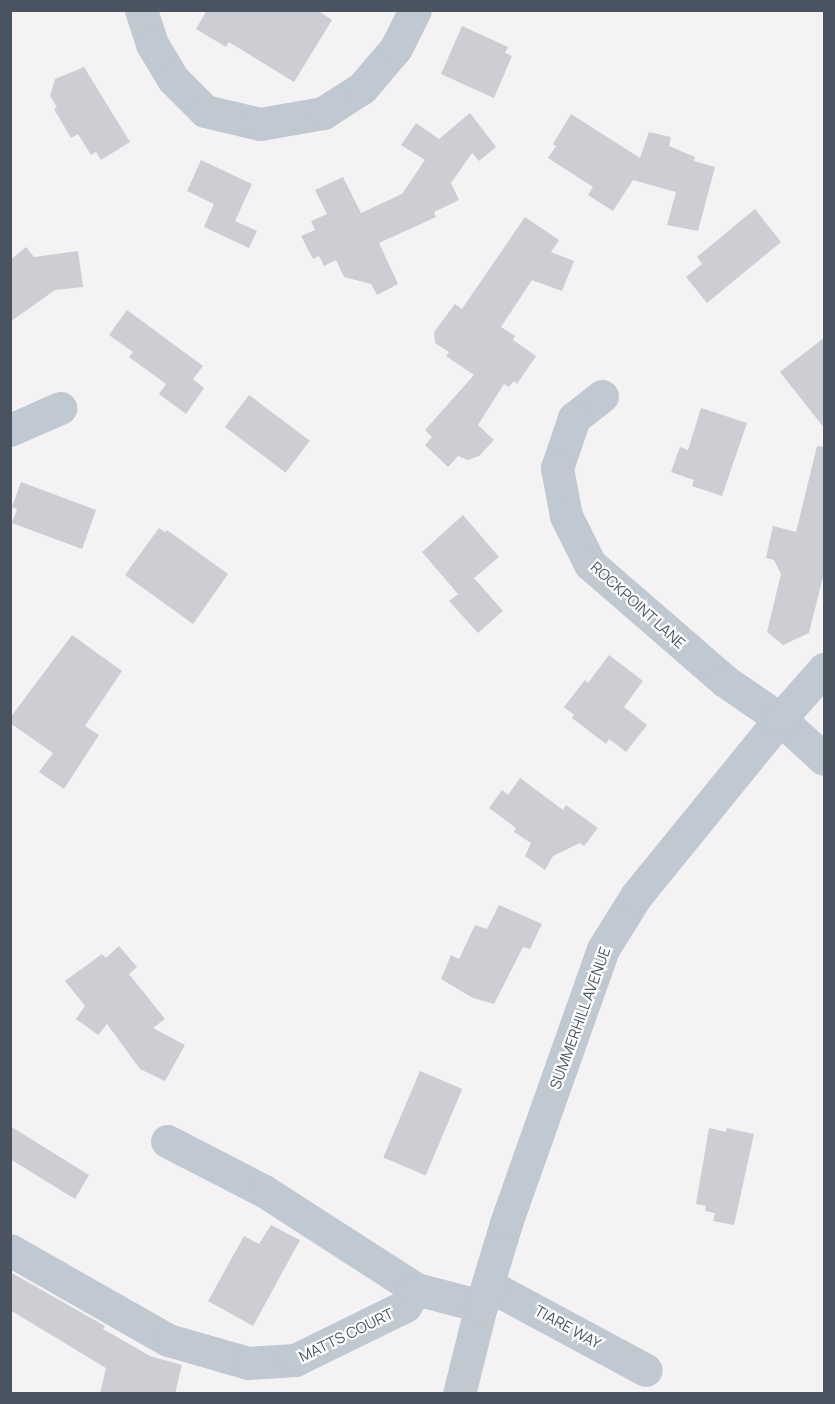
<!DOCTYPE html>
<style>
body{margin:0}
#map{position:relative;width:835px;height:1404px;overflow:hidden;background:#f4f2f2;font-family:Manrope,sans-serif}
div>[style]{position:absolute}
.building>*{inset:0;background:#ccced4;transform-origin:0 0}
.minor>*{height:33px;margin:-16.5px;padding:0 16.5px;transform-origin:16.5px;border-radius:16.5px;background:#c0c8d1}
span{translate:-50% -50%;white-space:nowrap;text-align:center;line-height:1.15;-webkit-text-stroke:4.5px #fff;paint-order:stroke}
.street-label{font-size:15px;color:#495460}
.frame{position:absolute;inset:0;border:12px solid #495460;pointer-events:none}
</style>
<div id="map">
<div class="building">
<i style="clip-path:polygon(207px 10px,317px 10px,332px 20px,294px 82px,229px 42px,226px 47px,196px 29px)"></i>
<i style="clip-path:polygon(462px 26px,508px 47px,505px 53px,512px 56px,494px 98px,441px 74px)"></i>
<i style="clip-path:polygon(84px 67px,130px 142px,101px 160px,96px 152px,91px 155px,78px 134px,71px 138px,54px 109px,57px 107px,50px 96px,55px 79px)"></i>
<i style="clip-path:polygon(470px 113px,496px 147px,479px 161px,472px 153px,451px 183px,459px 200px,434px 212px,436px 217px,379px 243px,398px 284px,377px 295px,371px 284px,344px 277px,336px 260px,324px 266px,319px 256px,313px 259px,301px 236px,315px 230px,311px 221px,327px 214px,315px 190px,343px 177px,361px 213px,402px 194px,425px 160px,401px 145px,416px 123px,439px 139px)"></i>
<i style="clip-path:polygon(571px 114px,640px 158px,649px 132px,671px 137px,669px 146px,695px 157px,694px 161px,715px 167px,698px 231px,667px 225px,676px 192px,633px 180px,613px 211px,588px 195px,593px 187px,548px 158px,556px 146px,553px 144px)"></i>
<i style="clip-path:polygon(201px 160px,252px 184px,235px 221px,257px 231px,249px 248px,204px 227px,214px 204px,187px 191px)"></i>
<i style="clip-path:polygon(755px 209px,781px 242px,707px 303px,686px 277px,702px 264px,697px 257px)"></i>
<i style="clip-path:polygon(525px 217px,559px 240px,551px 252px,574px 261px,562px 291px,532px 280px,501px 327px,515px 336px,513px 340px,536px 356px,517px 384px,514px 381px,509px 387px,504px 384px,478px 425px,494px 440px,479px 456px,468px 460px,458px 456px,448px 467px,425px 445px,432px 437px,425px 430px,474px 375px,446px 356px,449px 352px,435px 343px,434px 332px,455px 304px,462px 309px)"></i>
<i style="clip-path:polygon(26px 247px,34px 257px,78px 251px,83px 287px,55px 290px,10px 322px,10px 260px)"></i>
<i style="clip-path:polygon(127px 310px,203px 366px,193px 379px,204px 388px,186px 414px,159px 394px,166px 384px,129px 357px,133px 352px,109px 335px)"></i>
<i style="clip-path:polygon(825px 337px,825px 429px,780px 372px)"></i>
<i style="left:249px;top:395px;width:76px;height:40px;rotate:37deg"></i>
<i style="clip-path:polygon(701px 408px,747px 423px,722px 496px,692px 486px,694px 480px,671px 472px,680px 447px,688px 450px)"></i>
<i style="clip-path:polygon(817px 446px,825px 447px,825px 569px,809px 633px,783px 645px,767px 632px,781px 574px,774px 560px,766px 558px,773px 526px,796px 532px)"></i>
<i style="clip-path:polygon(21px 482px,96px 510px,82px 549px,12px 523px,17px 509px,12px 507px)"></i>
<i style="clip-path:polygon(463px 515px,499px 557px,474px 578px,503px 611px,478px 633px,449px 601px,458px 594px,422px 552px)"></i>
<i style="clip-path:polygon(159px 528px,165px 532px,167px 530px,228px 574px,193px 624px,125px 575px)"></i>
<i style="clip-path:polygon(72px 635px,122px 671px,85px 726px,99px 735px,64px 789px,39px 772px,53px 753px,10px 723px,10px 718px)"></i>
<i style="clip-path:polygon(609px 655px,643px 681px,624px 707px,647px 725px,626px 752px,609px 739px,606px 744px,572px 718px,574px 715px,564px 707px,585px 680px,588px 683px)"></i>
<i style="clip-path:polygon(520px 778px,563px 810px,566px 805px,598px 828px,584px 846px,580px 843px,553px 856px,545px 870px,525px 856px,531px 843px,514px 832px,516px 828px,489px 808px,502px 790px,508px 795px)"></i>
<i style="clip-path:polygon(499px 905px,542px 924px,530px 949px,523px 947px,494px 1004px,473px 998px,441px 979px,451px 955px,459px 959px,475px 925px,487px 929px)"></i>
<i style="clip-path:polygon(119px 946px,137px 967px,129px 974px,165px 1019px,153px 1028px,185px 1045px,165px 1081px,140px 1069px,107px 1024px,98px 1035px,76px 1019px,85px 1006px,65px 981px,102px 954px,106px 958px)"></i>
<i style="left:420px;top:1071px;width:46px;height:94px;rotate:23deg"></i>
<i style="clip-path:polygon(10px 1126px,89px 1175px,75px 1199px,10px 1159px)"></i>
<i style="clip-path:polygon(709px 1128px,726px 1132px,727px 1128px,754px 1134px,734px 1225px,713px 1221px,715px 1213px,705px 1211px,706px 1206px,696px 1204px)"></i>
<i style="clip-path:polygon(271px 1225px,300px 1240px,253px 1326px,208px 1301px,244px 1236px,259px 1244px)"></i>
<i style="clip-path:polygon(10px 1272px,105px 1326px,103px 1329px,150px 1356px,182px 1365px,175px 1394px,100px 1394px,106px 1368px,10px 1310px)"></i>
</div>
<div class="minor">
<i style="left:141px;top:10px;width:36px;rotate:72deg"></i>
<i style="left:152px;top:44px;width:41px;rotate:59deg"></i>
<i style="left:173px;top:79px;width:45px;rotate:45deg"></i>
<i style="left:205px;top:111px;width:57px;rotate:13.3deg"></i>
<i style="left:260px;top:124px;width:64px;rotate:-9.9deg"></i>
<i style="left:323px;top:113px;width:46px;rotate:-32.7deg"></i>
<i style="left:362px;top:88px;width:52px;rotate:-49.6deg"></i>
<i style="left:396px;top:48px;width:42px;rotate:-63.4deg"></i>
<i style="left:602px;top:396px;width:36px;rotate:142deg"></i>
<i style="left:574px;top:418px;width:53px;rotate:108.8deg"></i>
<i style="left:557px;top:468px;width:49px;rotate:79.4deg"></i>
<i style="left:566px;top:516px;width:54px;rotate:63.4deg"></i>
<i style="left:590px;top:564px;width:179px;rotate:40.9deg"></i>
<i style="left:725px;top:681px;width:67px;rotate:34.6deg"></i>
<i style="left:780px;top:719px;width:59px;rotate:42.3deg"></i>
<i style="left:10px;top:430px;width:55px;rotate:-23.7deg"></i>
<i style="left:167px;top:1141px;width:109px;rotate:27.3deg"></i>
<i style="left:264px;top:1191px;width:181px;rotate:32.8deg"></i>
<i style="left:10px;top:1250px;width:182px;rotate:29.7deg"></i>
<i style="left:168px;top:1340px;width:83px;rotate:16deg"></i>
<i style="left:248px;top:1363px;width:47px;rotate:-3.7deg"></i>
<i style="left:295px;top:1360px;width:123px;rotate:-26.1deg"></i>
<i style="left:405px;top:1306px;width:20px;rotate:-57deg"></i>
<i style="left:416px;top:1289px;width:67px;rotate:14.7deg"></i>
<i style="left:488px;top:1285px;width:179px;rotate:28.3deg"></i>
<i style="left:459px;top:1394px;width:91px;rotate:-76deg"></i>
<i style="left:481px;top:1306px;width:87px;rotate:-73.2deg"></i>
<i style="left:506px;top:1223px;width:291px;rotate:-70.5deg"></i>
<i style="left:603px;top:949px;width:62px;rotate:-58.1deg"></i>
<i style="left:636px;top:896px;width:228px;rotate:-50.9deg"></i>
<i style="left:780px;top:719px;width:67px;rotate:-48.7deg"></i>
</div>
<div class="street-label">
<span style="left:638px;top:605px;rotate:42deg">ROCKPOINT LANE</span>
<span style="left:580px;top:1018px;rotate:-70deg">SUMMERHILL AVENUE</span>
<span style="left:568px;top:1327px;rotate:29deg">TIARE WAY</span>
<span style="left:346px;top:1335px;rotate:-26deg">MATTS COURT</span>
</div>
<div class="frame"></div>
</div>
